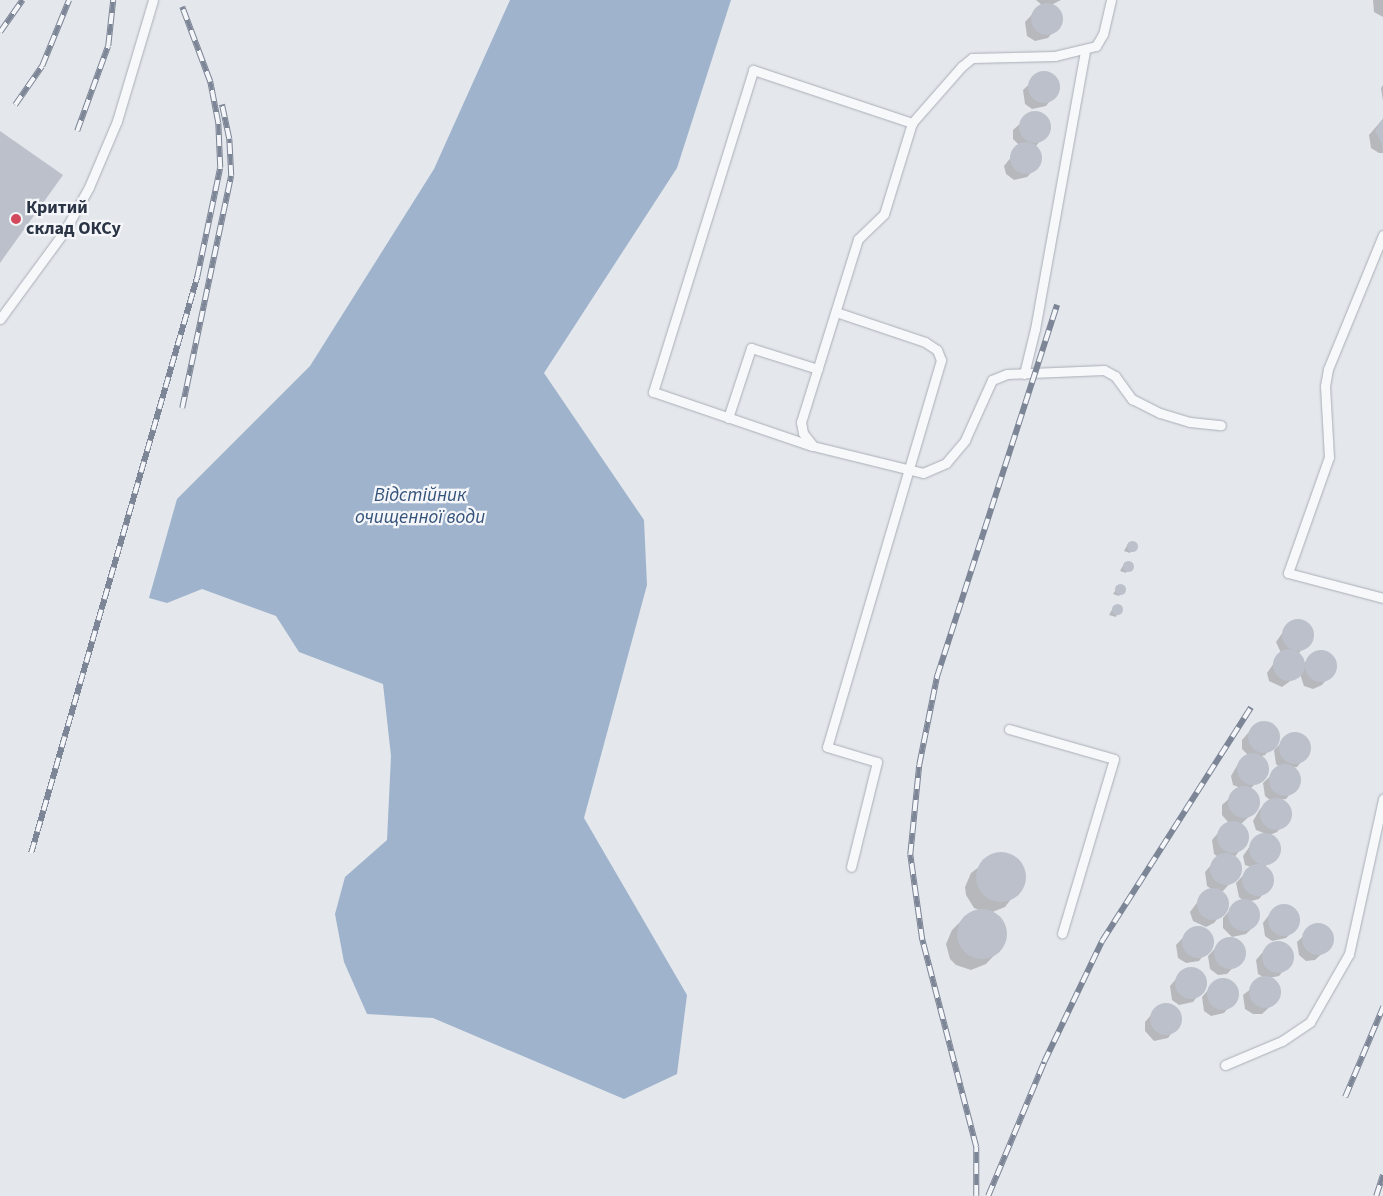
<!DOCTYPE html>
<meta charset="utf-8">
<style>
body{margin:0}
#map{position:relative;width:1383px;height:1196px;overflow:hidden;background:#e4e7ec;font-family:"Source Sans 3",sans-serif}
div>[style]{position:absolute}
.water>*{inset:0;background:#9fb4cc}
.shadow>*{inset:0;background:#0003}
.building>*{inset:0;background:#bbc0ca}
.round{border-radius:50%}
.roads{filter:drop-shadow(0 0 1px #a9aeb7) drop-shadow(0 0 1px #a9aeb7)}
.service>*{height:9px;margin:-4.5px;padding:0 4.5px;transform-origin:4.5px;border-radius:4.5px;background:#f7f8fa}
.rail>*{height:5.5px;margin-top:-2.75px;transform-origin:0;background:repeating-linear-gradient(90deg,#f4f6f9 0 11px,#7d8696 0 22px);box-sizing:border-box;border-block:1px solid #7d8696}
.dots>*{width:14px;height:14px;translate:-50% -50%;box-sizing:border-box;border:2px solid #f4f6f9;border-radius:50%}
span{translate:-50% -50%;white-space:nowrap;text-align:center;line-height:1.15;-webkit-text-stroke:4.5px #f4f6f9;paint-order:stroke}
.poi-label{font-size:18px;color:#2b3445;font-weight:700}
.left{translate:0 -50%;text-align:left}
.water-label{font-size:19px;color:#34527a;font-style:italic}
</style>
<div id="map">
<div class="water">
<i style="clip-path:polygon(510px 0,731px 0,677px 168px,544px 373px,644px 520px,647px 585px,584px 818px,687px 995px,677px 1074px,624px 1099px,433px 1018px,367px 1014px,344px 962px,335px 914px,345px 877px,387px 840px,391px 756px,383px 684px,299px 652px,276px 616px,202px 589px,167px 603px,149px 598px,177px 499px,310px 366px,434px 169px)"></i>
</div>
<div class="shadow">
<i style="clip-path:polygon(1036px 0,1061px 0,1051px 5px,1060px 13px,1061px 22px,1048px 38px,1035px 41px,1027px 36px,1025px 22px,1039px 7px,1044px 7px)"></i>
<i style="clip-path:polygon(1373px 0,1383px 0,1383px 17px,1374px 12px)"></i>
<i style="clip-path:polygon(1041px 73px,1051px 74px,1057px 81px,1058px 90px,1046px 106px,1032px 109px,1025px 104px,1023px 90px)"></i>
<i style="clip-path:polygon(1383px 85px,1383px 101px,1381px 88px)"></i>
<i style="clip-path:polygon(1032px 113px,1041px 114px,1048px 120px,1049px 130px,1036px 146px,1032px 147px,1039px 152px,1040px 161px,1035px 169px,1027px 177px,1014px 180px,1006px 174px,1004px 166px,1020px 146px,1013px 139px,1013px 130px)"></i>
<i style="clip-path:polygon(1382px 120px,1383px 153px,1379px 153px,1371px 148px,1369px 135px)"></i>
<i style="clip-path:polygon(1129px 542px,1135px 544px,1130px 553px,1124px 551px)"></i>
<i style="clip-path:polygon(1125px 562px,1131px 564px,1126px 573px,1120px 571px)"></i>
<i style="clip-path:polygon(1119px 585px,1124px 588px,1119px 596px,1113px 594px)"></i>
<i style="clip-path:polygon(1114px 606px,1120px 608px,1116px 617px,1109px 615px)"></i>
<i style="clip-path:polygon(1304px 621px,1311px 628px,1312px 638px,1298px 654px,1303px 664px,1317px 652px,1331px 656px,1335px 669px,1322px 685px,1313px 689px,1304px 686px,1300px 674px,1282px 687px,1269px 681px,1267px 673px,1281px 653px,1276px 642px,1290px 622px)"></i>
<i style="clip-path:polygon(1265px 722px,1277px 730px,1278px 739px,1265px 755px,1259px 757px,1267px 772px,1250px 789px,1257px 796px,1256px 810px,1240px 825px,1246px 831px,1247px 840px,1234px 858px,1239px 863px,1240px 872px,1223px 891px,1216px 891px,1222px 894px,1227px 907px,1214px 923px,1206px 927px,1193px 921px,1190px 912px,1205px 892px,1213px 890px,1207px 886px,1205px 872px,1218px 857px,1214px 854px,1212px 840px,1225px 825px,1237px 825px,1228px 822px,1222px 815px,1222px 805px,1241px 788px,1233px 785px,1231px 776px,1238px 764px,1249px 756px,1242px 749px,1242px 740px,1256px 724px)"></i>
<i style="clip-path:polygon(1302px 735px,1308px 741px,1310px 751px,1297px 767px,1290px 768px,1298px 773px,1299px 783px,1286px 799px,1279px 800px,1286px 803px,1290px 817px,1277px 832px,1268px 836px,1278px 842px,1279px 851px,1263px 869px,1271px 874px,1272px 883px,1259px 899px,1247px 902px,1257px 909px,1258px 918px,1253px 927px,1246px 934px,1232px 937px,1223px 928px,1223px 918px,1236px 903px,1244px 901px,1239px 897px,1236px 883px,1251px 867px,1245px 865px,1243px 856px,1257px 836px,1266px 834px,1256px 830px,1253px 821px,1260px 809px,1271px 801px,1265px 796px,1263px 783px,1280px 767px,1276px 764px,1274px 750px,1288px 736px)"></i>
<i style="clip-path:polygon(996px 854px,1017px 860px,1022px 866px,1024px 882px,1005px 907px,990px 913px,999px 917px,1006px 931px,1003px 946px,986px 964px,971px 970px,956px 965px,950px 959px,946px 944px,952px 930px,964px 918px,982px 911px,974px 908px,966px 895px,965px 887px,971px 873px)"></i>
<i style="clip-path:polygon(1290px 907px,1297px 913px,1298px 923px,1293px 931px,1286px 938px,1272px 941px,1265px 936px,1263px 923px,1269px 915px,1276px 908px)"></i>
<i style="clip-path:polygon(1315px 925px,1324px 926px,1331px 932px,1330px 946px,1315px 960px,1306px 961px,1299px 955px,1297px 942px)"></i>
<i style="clip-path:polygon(1199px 927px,1211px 935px,1212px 945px,1199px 961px,1186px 963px,1178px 958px,1176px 945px,1190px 930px)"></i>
<i style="clip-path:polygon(1236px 940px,1242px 947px,1244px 956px,1227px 974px,1218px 975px,1210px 969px,1208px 956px,1222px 941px)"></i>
<i style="clip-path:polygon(1284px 944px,1290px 951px,1292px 960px,1279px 976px,1269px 978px,1277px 986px,1277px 1000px,1262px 1014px,1253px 1014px,1245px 1009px,1243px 995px,1265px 978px,1258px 974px,1256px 960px,1269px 945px)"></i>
<i style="clip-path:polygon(1197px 970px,1204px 977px,1205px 986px,1193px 1002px,1179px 1005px,1172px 1000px,1170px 986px,1183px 971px)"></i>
<i style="clip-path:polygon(1224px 980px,1236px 988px,1237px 997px,1224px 1013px,1211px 1016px,1204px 1011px,1202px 997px,1215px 982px)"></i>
<i style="clip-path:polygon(1167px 1004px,1179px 1013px,1180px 1022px,1168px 1038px,1154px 1041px,1145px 1031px,1145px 1022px,1158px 1007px)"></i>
</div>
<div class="building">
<i class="round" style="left:1031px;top:3px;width:32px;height:32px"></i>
<i class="round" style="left:1028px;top:71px;width:32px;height:32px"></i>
<i class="round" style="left:1019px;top:111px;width:32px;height:32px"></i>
<i style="clip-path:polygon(1383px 118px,1383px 146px,1375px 131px)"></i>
<i style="clip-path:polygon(0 131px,63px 175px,0 263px)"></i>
<i class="round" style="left:1010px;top:142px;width:32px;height:32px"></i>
<i class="round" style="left:1126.5px;top:540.5px;width:11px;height:11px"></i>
<i class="round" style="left:1122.5px;top:560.5px;width:11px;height:11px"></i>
<i class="round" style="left:1114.5px;top:583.5px;width:11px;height:11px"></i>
<i class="round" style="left:1111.5px;top:603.5px;width:11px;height:11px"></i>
<i class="round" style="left:1282px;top:619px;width:32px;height:32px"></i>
<i class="round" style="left:1273px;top:649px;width:32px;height:32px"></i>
<i class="round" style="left:1305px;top:650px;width:32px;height:32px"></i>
<i class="round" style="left:1248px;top:721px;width:32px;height:32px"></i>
<i class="round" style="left:1279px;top:732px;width:32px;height:32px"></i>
<i class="round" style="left:1237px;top:753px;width:32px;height:32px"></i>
<i class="round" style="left:1269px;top:764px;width:32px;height:32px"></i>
<i class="round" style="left:1228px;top:786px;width:32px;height:32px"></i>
<i class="round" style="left:1260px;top:798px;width:32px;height:32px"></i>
<i class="round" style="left:1217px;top:821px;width:32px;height:32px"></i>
<i class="round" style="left:1249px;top:833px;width:32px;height:32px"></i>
<i class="round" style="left:976px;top:852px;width:50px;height:50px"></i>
<i class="round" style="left:1210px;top:853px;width:32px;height:32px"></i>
<i class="round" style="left:1242px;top:864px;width:32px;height:32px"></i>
<i class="round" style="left:1197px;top:888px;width:32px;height:32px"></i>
<i class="round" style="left:1228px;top:899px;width:32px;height:32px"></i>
<i class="round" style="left:1268px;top:904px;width:32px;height:32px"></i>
<i class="round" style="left:957px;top:909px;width:50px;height:50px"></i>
<i class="round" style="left:1302px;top:923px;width:32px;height:32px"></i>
<i class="round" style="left:1182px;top:926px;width:32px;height:32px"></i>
<i class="round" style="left:1214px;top:937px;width:32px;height:32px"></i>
<i class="round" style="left:1262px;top:941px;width:32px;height:32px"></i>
<i class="round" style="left:1175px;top:967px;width:32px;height:32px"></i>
<i class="round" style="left:1249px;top:976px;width:32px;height:32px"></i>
<i class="round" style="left:1207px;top:978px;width:32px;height:32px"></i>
<i class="round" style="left:1150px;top:1003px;width:32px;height:32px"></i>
</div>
<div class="roads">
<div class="service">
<i style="left:1111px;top:0;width:35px;rotate:103deg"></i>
<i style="left:1103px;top:34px;width:14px;rotate:120deg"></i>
<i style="left:1096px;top:46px;width:42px;rotate:166.3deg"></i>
<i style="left:1055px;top:56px;width:83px;rotate:178.6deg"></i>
<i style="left:972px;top:58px;width:13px;rotate:141deg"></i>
<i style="left:962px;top:66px;width:76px;rotate:131.3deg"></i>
<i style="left:912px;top:123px;width:95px;rotate:107.1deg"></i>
<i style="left:884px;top:214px;width:36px;rotate:136deg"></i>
<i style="left:858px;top:239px;width:192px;rotate:107.3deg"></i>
<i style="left:801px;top:422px;width:11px;rotate:80deg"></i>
<i style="left:803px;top:433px;width:16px;rotate:52deg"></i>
<i style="left:813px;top:446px;width:113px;rotate:13.8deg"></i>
<i style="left:923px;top:473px;width:25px;rotate:-23deg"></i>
<i style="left:946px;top:463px;width:30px;rotate:-50deg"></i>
<i style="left:965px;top:440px;width:66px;rotate:-65.8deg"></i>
<i style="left:992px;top:380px;width:16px;rotate:-22deg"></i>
<i style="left:1007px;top:374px;width:97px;rotate:-2.4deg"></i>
<i style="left:1104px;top:370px;width:13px;rotate:29deg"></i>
<i style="left:1115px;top:376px;width:29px;rotate:54deg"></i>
<i style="left:1132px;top:399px;width:31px;rotate:27deg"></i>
<i style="left:1160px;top:413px;width:31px;rotate:17deg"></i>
<i style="left:1190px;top:422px;width:31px;rotate:6deg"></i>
<i style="left:1383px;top:235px;width:145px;rotate:112.3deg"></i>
<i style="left:1328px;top:369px;width:17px;rotate:100deg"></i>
<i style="left:1325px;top:386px;width:71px;rotate:86.8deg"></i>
<i style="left:1329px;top:457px;width:123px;rotate:109.5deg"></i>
<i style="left:1288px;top:573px;width:98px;rotate:14.7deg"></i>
<i style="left:836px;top:312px;width:94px;rotate:18.6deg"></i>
<i style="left:925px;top:342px;width:14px;rotate:34deg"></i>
<i style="left:937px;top:350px;width:11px;rotate:68deg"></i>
<i style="left:941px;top:360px;width:403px;rotate:106.4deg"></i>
<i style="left:827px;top:747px;width:52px;rotate:16.7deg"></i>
<i style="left:877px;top:762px;width:108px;rotate:103.9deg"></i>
<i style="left:0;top:319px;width:108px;rotate:-53.7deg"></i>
<i style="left:64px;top:232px;width:51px;rotate:-60.9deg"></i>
<i style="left:89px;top:187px;width:72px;rotate:-67deg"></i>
<i style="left:117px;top:121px;width:126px;rotate:-73.4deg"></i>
<i style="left:1024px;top:374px;width:46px;rotate:-76.3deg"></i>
<i style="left:1035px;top:329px;width:281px;rotate:-79.8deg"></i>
<i style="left:728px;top:418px;width:74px;rotate:-71.8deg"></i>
<i style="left:751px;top:348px;width:70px;rotate:17.4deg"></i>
<i style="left:812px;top:446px;width:168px;rotate:-161.2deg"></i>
<i style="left:653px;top:392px;width:337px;rotate:-72.7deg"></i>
<i style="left:753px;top:70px;width:168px;rotate:18.4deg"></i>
<i style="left:1009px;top:729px;width:109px;rotate:15.9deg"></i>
<i style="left:1114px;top:759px;width:182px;rotate:106.6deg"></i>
<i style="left:1225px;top:1065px;width:62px;rotate:-22.8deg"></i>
<i style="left:1282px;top:1041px;width:34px;rotate:-34deg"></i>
<i style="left:1310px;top:1022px;width:78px;rotate:-60.2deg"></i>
<i style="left:1349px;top:954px;width:159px;rotate:-77.6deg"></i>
</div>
</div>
<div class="rail">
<i style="left:0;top:32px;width:39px;rotate:-55deg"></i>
<i style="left:15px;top:105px;width:47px;rotate:-55.3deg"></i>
<i style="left:42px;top:66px;width:71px;rotate:-67.8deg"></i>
<i style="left:77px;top:131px;width:90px;rotate:-70deg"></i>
<i style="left:108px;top:46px;width:46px;rotate:-83.8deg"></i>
<i style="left:182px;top:408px;width:237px;rotate:-78.1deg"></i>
<i style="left:231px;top:176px;width:37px;rotate:-93deg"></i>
<i style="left:229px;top:139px;width:35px;rotate:-102deg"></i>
<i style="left:31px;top:853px;width:599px;rotate:-73.92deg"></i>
<i style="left:197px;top:277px;width:111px;rotate:-78.1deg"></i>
<i style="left:220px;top:168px;width:45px;rotate:-92.5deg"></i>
<i style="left:218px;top:123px;width:42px;rotate:-101deg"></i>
<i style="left:210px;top:82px;width:80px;rotate:-110.5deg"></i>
<i style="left:1345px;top:1097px;width:98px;rotate:-67.1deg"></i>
<i style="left:976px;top:1196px;width:49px;rotate:-90deg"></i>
<i style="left:976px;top:1147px;width:214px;rotate:-104.6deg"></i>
<i style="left:922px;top:940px;width:86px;rotate:-98deg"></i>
<i style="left:910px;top:855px;width:90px;rotate:-84.3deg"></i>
<i style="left:919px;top:765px;width:91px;rotate:-78.6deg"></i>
<i style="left:937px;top:676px;width:390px;rotate:-72.1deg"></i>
<i style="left:988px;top:1196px;width:145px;rotate:-67.3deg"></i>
<i style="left:1044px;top:1062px;width:134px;rotate:-64.4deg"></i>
<i style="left:1102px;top:941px;width:277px;rotate:-57.5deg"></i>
<i style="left:1376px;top:1196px;width:22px;rotate:-72deg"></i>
</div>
<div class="dots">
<i style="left:16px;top:219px;background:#d1495b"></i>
</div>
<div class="poi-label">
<span class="left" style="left:26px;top:219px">Критий<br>склад ОКСу</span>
</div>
<div class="water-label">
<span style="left:420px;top:507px">Відстійник<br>очищенної води</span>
</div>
</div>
